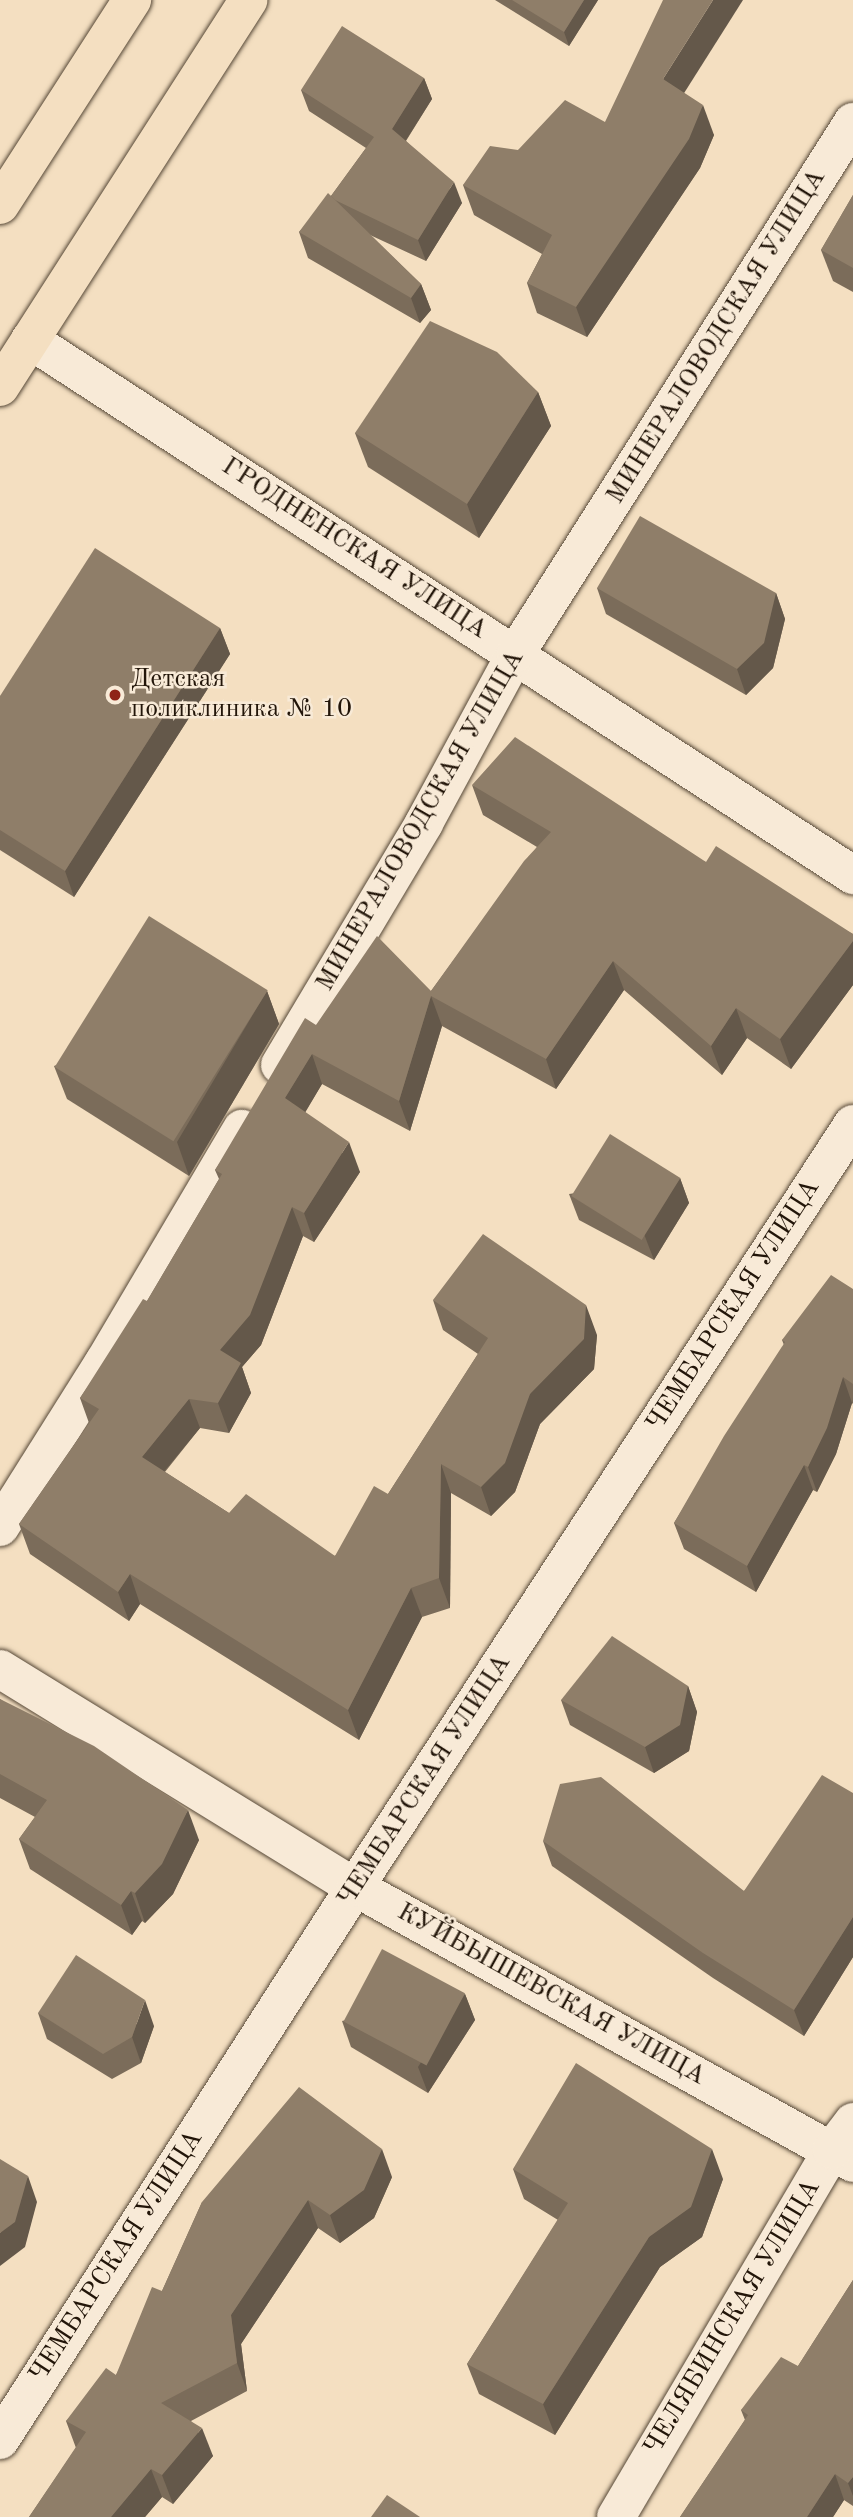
<!DOCTYPE html>
<meta charset="utf-8">
<style>
body{margin:0}
#map{position:relative;width:853px;height:2517px;overflow:hidden;background:#f4dfc1;font-family:"Old Standard TT",serif}
div>[style]{position:absolute}
.roads{filter:drop-shadow(0 0 2px #564837) drop-shadow(0 0 2px #564837)}
.minor>*{height:38px;margin:-19px;padding:0 19px;transform-origin:19px;border-radius:19px;background:#f8ead7}
.highway>*{height:38px;margin:-19px;padding:0 19px;transform-origin:19px;border-radius:19px;background:#f4dfc1}
.wall>*{inset:0;background:#7b6c5a}
.shaded-wall>*{inset:0;background:#64584a}
.building>*{inset:0;background:#8f7e69;transform-origin:0 0}
.dots>*{width:19px;height:19px;translate:-50% -50%;box-sizing:border-box;border:4px solid #f8ead7;border-radius:50%}
span{translate:-50% -50%;white-space:nowrap;text-align:center;line-height:1.15;-webkit-text-stroke:5px #f8ead7;paint-order:stroke}
.street-label{font-size:26px;color:#221509}
.poi-label{font-size:26px;color:#221509}
.left{translate:0 -50%;text-align:left}
</style>
<div id="map">
<div class="roads">
<div class="minor">
<i style="left:30px;top:340px;width:982px;rotate:33.03deg"></i>
<i style="left:280px;top:1065px;width:282px;rotate:-59.2deg"></i>
<i style="left:424px;top:823px;width:193px;rotate:-61.6deg"></i>
<i style="left:516px;top:653px;width:629px;rotate:-57.6deg"></i>
<i style="left:0;top:1527px;width:195px;rotate:-57.8deg"></i>
<i style="left:104px;top:1362px;width:271px;rotate:-59.4deg"></i>
<i style="left:0;top:1669px;width:417px;rotate:31.6deg"></i>
<i style="left:355px;top:1887px;width:569px;rotate:29deg"></i>
<i style="left:0;top:2440px;width:657px;rotate:-57.3deg"></i>
<i style="left:355px;top:1887px;width:911px;rotate:-56.87deg"></i>
<i style="left:616px;top:2517px;width:426px;rotate:-59.5deg"></i>
<i style="left:832px;top:2150px;width:35px;rotate:-53deg"></i>
</div>
<div class="highway">
<i style="left:0;top:205px;width:244px;rotate:-57.2deg"></i>
<i style="left:0;top:387px;width:460px;rotate:-57.3deg"></i>
</div>
</div>
<div class="wall">
<i style="clip-path:polygon(495px 0,598px 0,569px 46px)"></i>
<i style="clip-path:polygon(424px 78px,432px 99px,406px 141px,462px 203px,426px 261px,370px 235px,421px 284px,431px 310px,420px 323px,308px 258px,299px 232px,331px 196px,366px 148px,309px 111px,301px 90px)"></i>
<i style="clip-path:polygon(684px 93px,714px 135px,700px 168px,587px 337px,537px 313px,527px 283px,542px 254px,474px 215px,463px 185px,518px 150px,605px 122px)"></i>
<i style="clip-path:polygon(853px 195px,853px 292px,833px 281px,821px 250px)"></i>
<i style="clip-path:polygon(538px 392px,551px 426px,479px 538px,368px 467px,355px 433px)"></i>
<i style="clip-path:polygon(597px 588px,776px 593px,785px 619px,773px 668px,746px 695px,606px 614px)"></i>
<i style="clip-path:polygon(220px 628px,230px 654px,74px 897px,0 850px,0 696px)"></i>
<i style="clip-path:polygon(472px 785px,706px 862px,853px 934px,853px 985px,791px 1069px,747px 1038px,722px 1075px,624px 990px,556px 1089px,442px 1026px,410px 1131px,322px 1084px,305px 1112px,360px 1172px,314px 1242px,303px 1236px,261px 1345px,242px 1367px,251px 1393px,229px 1433px,200px 1428px,165px 1472px,229px 1513px,335px 1556px,388px 1494px,478px 1354px,443px 1330px,433px 1300px,597px 1335px,594px 1369px,540px 1424px,515px 1492px,491px 1516px,451px 1493px,450px 1608px,422px 1617px,359px 1740px,140px 1604px,129px 1621px,30px 1554px,19px 1524px,89px 1423px,80px 1398px,147px 1301px,219px 1179px,215px 1170px,316px 1025px,431px 991px,537px 847px,483px 815px)"></i>
<i style="clip-path:polygon(267px 991px,279px 1024px,189px 1176px,67px 1099px,54px 1066px)"></i>
<i style="clip-path:polygon(680px 1178px,689px 1203px,654px 1260px,579px 1220px,569px 1194px)"></i>
<i style="clip-path:polygon(853px 1289px,853px 1404px,852px 1403px,836px 1454px,817px 1492px,813px 1490px,756px 1592px,684px 1549px,674px 1523px,784px 1345px,782px 1340px)"></i>
<i style="clip-path:polygon(688px 1686px,697px 1712px,689px 1751px,654px 1773px,570px 1725px,561px 1700px)"></i>
<i style="clip-path:polygon(0 1699px,199px 1840px,173px 1894px,145px 1923px,142px 1921px,132px 1935px,30px 1869px,19px 1839px,35px 1817px,0 1798px)"></i>
<i style="clip-path:polygon(853px 1793px,853px 1957px,804px 2036px,713px 1978px,552px 1866px,543px 1841px,744px 1891px)"></i>
<i style="clip-path:polygon(465px 1994px,475px 2020px,428px 2093px,351px 2047px,342px 2021px)"></i>
<i style="clip-path:polygon(38px 2013px,154px 2026px,141px 2063px,112px 2079px,47px 2039px)"></i>
<i style="clip-path:polygon(513px 2169px,723px 2179px,702px 2237px,660px 2267px,555px 2435px,479px 2394px,467px 2364px,558px 2220px,524px 2199px)"></i>
<i style="clip-path:polygon(392px 2177px,374px 2218px,340px 2243px,318px 2228px,241px 2344px,247px 2391px,191px 2421px,213px 2456px,173px 2504px,162px 2497px,145px 2517px,29px 2517px,76px 2448px,66px 2421px,116px 2375px,162px 2291px,202px 2202px)"></i>
<i style="clip-path:polygon(853px 2280px,853px 2506px,844px 2500px,833px 2517px,680px 2517px,745px 2420px,741px 2410px,798px 2366px)"></i>
</div>
<div class="shaded-wall">
<i style="clip-path:polygon(584px 0,598px 0,569px 46px,564px 32px)"></i>
<i style="clip-path:polygon(713px 0,743px 0,674px 109px,663px 79px)"></i>
<i style="clip-path:polygon(424px 78px,432px 99px,399px 151px,392px 129px)"></i>
<i style="clip-path:polygon(703px 105px,714px 135px,700px 168px,587px 337px,576px 307px)"></i>
<i style="clip-path:polygon(454px 182px,462px 203px,426px 261px,418px 240px)"></i>
<i style="clip-path:polygon(421px 284px,431px 310px,420px 323px,411px 298px)"></i>
<i style="clip-path:polygon(538px 392px,551px 426px,479px 538px,467px 504px)"></i>
<i style="clip-path:polygon(776px 593px,785px 619px,773px 668px,746px 695px,737px 669px)"></i>
<i style="clip-path:polygon(220px 628px,230px 654px,74px 897px,65px 871px)"></i>
<i style="clip-path:polygon(853px 941px,853px 985px,791px 1069px,780px 1039px)"></i>
<i style="clip-path:polygon(613px 961px,624px 990px,556px 1089px,546px 1059px)"></i>
<i style="clip-path:polygon(267px 991px,279px 1024px,189px 1176px,177px 1142px)"></i>
<i style="clip-path:polygon(431px 996px,442px 1026px,410px 1131px,399px 1101px)"></i>
<i style="clip-path:polygon(736px 1008px,747px 1038px,722px 1075px,711px 1046px)"></i>
<i style="clip-path:polygon(312px 1054px,322px 1084px,296px 1128px,285px 1098px)"></i>
<i style="clip-path:polygon(349px 1142px,360px 1172px,314px 1242px,304px 1213px)"></i>
<i style="clip-path:polygon(680px 1178px,689px 1203px,654px 1260px,644px 1234px)"></i>
<i style="clip-path:polygon(292px 1207px,303px 1236px,261px 1345px,242px 1367px,251px 1393px,229px 1433px,218px 1403px,220px 1350px)"></i>
<i style="clip-path:polygon(586px 1305px,597px 1335px,594px 1369px,540px 1424px,515px 1492px,491px 1516px,481px 1487px,530px 1394px)"></i>
<i style="clip-path:polygon(843px 1377px,852px 1403px,836px 1454px,817px 1492px,808px 1467px)"></i>
<i style="clip-path:polygon(189px 1399px,200px 1428px,152px 1486px,142px 1457px)"></i>
<i style="clip-path:polygon(441px 1464px,451px 1493px,450px 1608px,439px 1578px)"></i>
<i style="clip-path:polygon(804px 1465px,813px 1490px,756px 1592px,747px 1566px)"></i>
<i style="clip-path:polygon(130px 1574px,140px 1604px,129px 1621px,118px 1592px)"></i>
<i style="clip-path:polygon(411px 1588px,422px 1617px,359px 1740px,348px 1710px)"></i>
<i style="clip-path:polygon(688px 1686px,697px 1712px,689px 1751px,654px 1773px,645px 1747px)"></i>
<i style="clip-path:polygon(188px 1810px,199px 1840px,173px 1894px,145px 1923px,135px 1893px)"></i>
<i style="clip-path:polygon(131px 1891px,142px 1921px,132px 1935px,121px 1905px)"></i>
<i style="clip-path:polygon(853px 1917px,853px 1957px,804px 2036px,794px 2010px)"></i>
<i style="clip-path:polygon(465px 1994px,475px 2020px,428px 2093px,418px 2067px)"></i>
<i style="clip-path:polygon(145px 2000px,154px 2026px,141px 2063px,132px 2037px)"></i>
<i style="clip-path:polygon(382px 2149px,392px 2177px,374px 2218px,340px 2243px,330px 2215px)"></i>
<i style="clip-path:polygon(712px 2149px,723px 2179px,702px 2237px,660px 2267px,555px 2435px,543px 2404px,649px 2237px)"></i>
<i style="clip-path:polygon(28px 2176px,37px 2202px,25px 2247px,0 2266px,0 2233px)"></i>
<i style="clip-path:polygon(308px 2200px,318px 2228px,241px 2344px,247px 2391px,237px 2363px,231px 2315px)"></i>
<i style="clip-path:polygon(202px 2428px,213px 2456px,173px 2504px,162px 2475px)"></i>
<i style="clip-path:polygon(151px 2469px,162px 2497px,145px 2517px,111px 2517px)"></i>
<i style="clip-path:polygon(835px 2474px,844px 2500px,833px 2517px,807px 2517px)"></i>
<i style="clip-path:polygon(853px 2477px,853px 2496px,848px 2483px)"></i>
</div>
<div class="building">
<i style="clip-path:polygon(512px 0,584px 0,564px 32px)"></i>
<i style="clip-path:polygon(663px 0,713px 0,663px 79px,703px 105px,689px 139px,576px 307px,527px 283px,552px 235px,463px 185px,490px 146px,518px 150px,565px 100px,605px 122px)"></i>
<i style="clip-path:polygon(342px 26px,424px 78px,392px 129px,454px 182px,418px 240px,335px 200px,331px 196px,374px 137px,301px 90px)"></i>
<i style="clip-path:polygon(328px 193px,421px 284px,411px 298px,299px 232px)"></i>
<i style="clip-path:polygon(853px 195px,853px 268px,821px 250px)"></i>
<i style="clip-path:polygon(430px 321px,497px 352px,538px 392px,467px 504px,355px 433px)"></i>
<i style="clip-path:polygon(640px 516px,776px 593px,764px 643px,737px 669px,597px 588px)"></i>
<i style="clip-path:polygon(95px 548px,220px 628px,65px 871px,0 830px,0 696px)"></i>
<i style="clip-path:polygon(515px 737px,706px 862px,716px 846px,853px 934px,853px 941px,780px 1039px,736px 1008px,711px 1046px,613px 961px,546px 1059px,431px 996px,399px 1101px,312px 1054px,285px 1098px,349px 1142px,304px 1213px,292px 1207px,250px 1315px,220px 1350px,241px 1363px,218px 1403px,189px 1399px,142px 1457px,229px 1513px,246px 1494px,335px 1556px,374px 1486px,388px 1494px,488px 1338px,433px 1300px,483px 1234px,586px 1305px,584px 1339px,530px 1394px,505px 1463px,481px 1487px,441px 1464px,439px 1578px,411px 1588px,348px 1710px,130px 1574px,118px 1592px,19px 1524px,99px 1409px,80px 1398px,143px 1299px,147px 1301px,222px 1174px,215px 1170px,305px 1018px,316px 1025px,377px 936px,431px 991px,524px 861px,551px 832px,472px 785px)"></i>
<i style="left:149px;top:916px;width:140px;height:178px;rotate:32deg"></i>
<i style="left:610px;top:1134px;width:83px;height:73px;rotate:32deg"></i>
<i style="clip-path:polygon(831px 1275px,853px 1289px,853px 1384px,843px 1377px,827px 1428px,808px 1467px,804px 1465px,747px 1566px,674px 1523px,724px 1436px,785px 1342px,782px 1340px)"></i>
<i style="clip-path:polygon(612px 1636px,688px 1686px,680px 1725px,645px 1747px,561px 1700px)"></i>
<i style="clip-path:polygon(0 1699px,94px 1746px,188px 1810px,162px 1864px,135px 1893px,131px 1891px,121px 1905px,19px 1839px,47px 1800px,0 1774px)"></i>
<i style="clip-path:polygon(822px 1775px,853px 1793px,853px 1917px,794px 2010px,703px 1953px,543px 1841px,560px 1784px,601px 1777px,744px 1891px)"></i>
<i style="left:382px;top:1949px;width:94px;height:82px;rotate:28deg"></i>
<i style="clip-path:polygon(76px 1955px,145px 2000px,132px 2037px,103px 2054px,38px 2013px)"></i>
<i style="clip-path:polygon(576px 2063px,712px 2149px,691px 2207px,649px 2237px,543px 2404px,467px 2364px,568px 2203px,513px 2169px)"></i>
<i style="clip-path:polygon(299px 2087px,382px 2149px,364px 2190px,330px 2215px,308px 2200px,231px 2315px,237px 2363px,161px 2403px,202px 2428px,162px 2475px,151px 2469px,111px 2517px,29px 2517px,86px 2432px,66px 2421px,106px 2368px,116px 2375px,152px 2287px,162px 2291px,202px 2202px)"></i>
<i style="clip-path:polygon(0 2159px,28px 2176px,15px 2222px,0 2233px)"></i>
<i style="clip-path:polygon(853px 2280px,853px 2477px,848px 2483px,835px 2474px,807px 2517px,680px 2517px,748px 2415px,741px 2410px,781px 2357px,798px 2366px)"></i>
<i style="clip-path:polygon(387px 2495px,420px 2517px,371px 2517px)"></i>
</div>
<div class="dots">
<i style="left:115px;top:695px;background:#8f2418"></i>
</div>
<div class="street-label">
<span style="left:717px;top:337px;rotate:-58deg">МИНЕРАЛОВОДСКАЯ УЛИЦА</span>
<span style="left:354px;top:549px;rotate:33deg">ГРОДНЕНСКАЯ УЛИЦА</span>
<span style="left:421px;top:821px;rotate:-60deg">МИНЕРАЛОВОДСКАЯ УЛИЦА</span>
<span style="left:734px;top:1306px;rotate:-57deg">ЧЕМБАРСКАЯ УЛИЦА</span>
<span style="left:425px;top:1781px;rotate:-57deg">ЧЕМБАРСКАЯ УЛИЦА</span>
<span style="left:551px;top:1995px;rotate:29deg">КУЙБЫШЕВСКАЯ УЛИЦА</span>
<span style="left:117px;top:2257px;rotate:-57deg">ЧЕМБАРСКАЯ УЛИЦА</span>
<span style="left:733px;top:2318px;rotate:-59deg">ЧЕЛЯБИНСКАЯ УЛИЦА</span>
</div>
<div class="poi-label">
<span class="left" style="left:131px;top:695px">Детская<br>поликлиника № 10</span>
</div>
</div>
